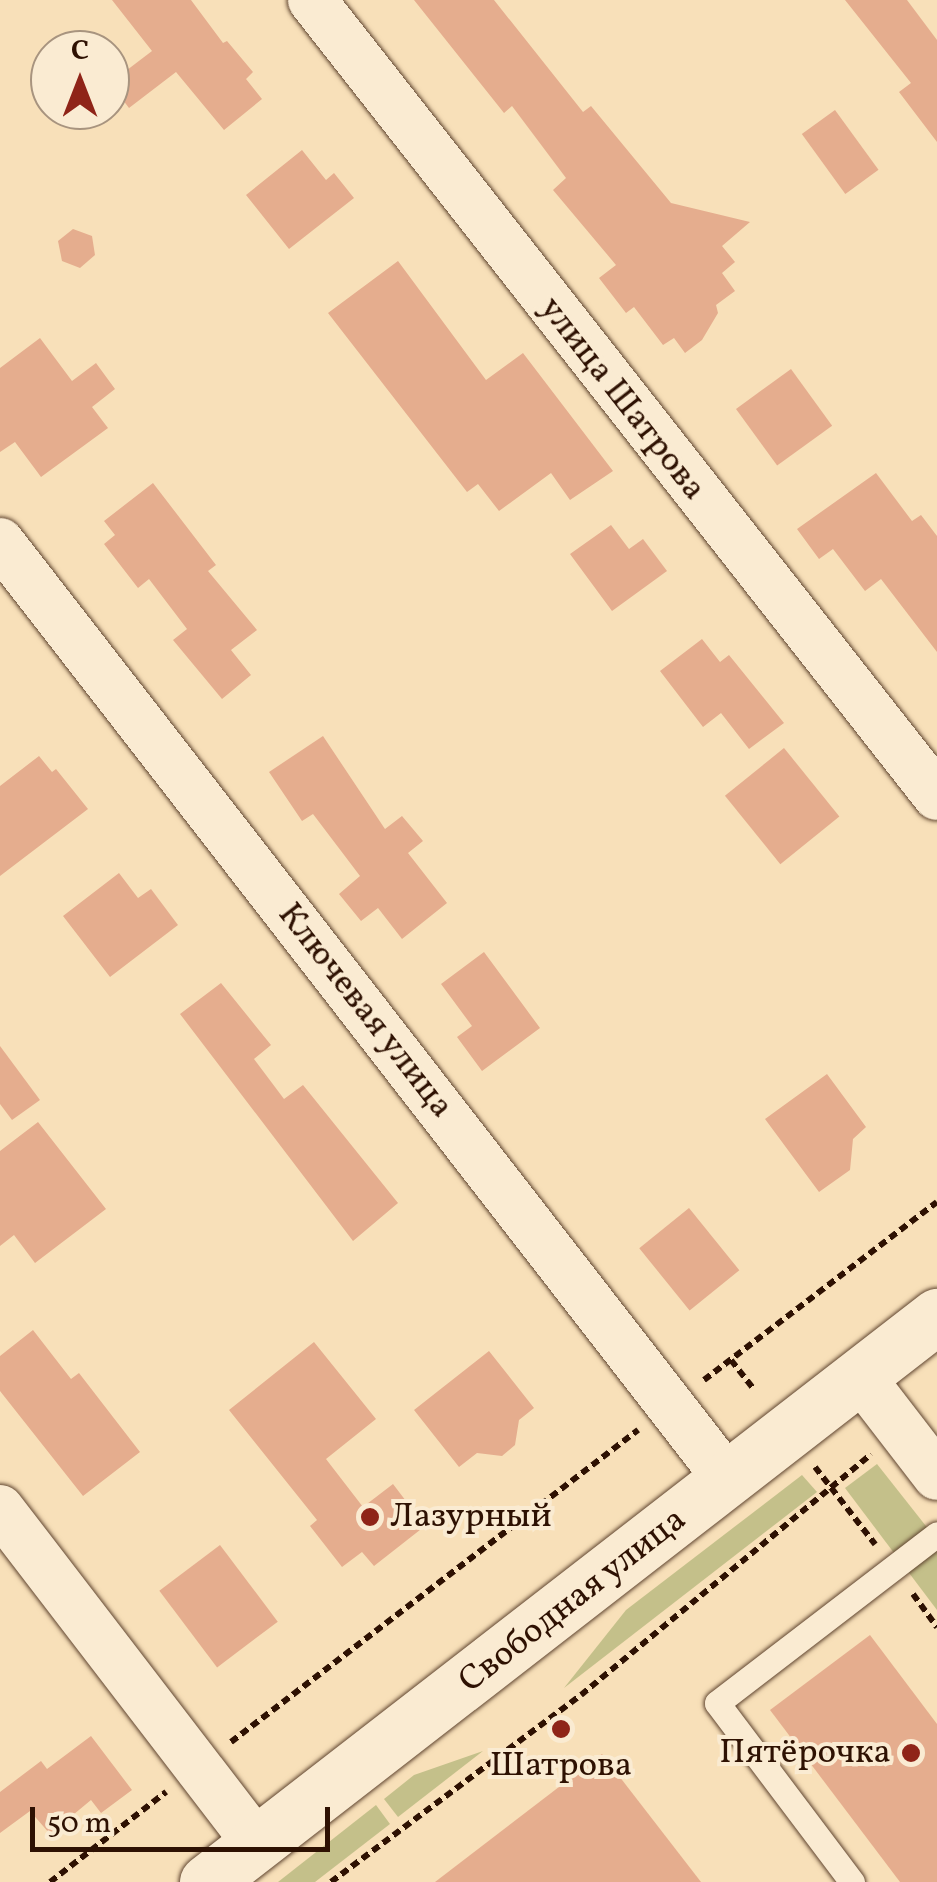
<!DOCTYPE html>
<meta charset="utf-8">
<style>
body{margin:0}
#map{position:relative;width:937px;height:1882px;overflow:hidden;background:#f8e0b9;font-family:Vollkorn,serif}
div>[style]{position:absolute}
.green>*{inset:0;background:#c4c08a}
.building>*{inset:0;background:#e5ad8e;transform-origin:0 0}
.path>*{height:6px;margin-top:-3px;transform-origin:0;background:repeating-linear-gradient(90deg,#2e1102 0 8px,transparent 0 13px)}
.roads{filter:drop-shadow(0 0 2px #604530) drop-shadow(0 0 2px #604530)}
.lane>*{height:25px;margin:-12.5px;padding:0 12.5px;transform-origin:12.5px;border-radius:12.5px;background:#faebd2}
.street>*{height:48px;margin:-24px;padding:0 24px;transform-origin:24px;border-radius:24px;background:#faebd2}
.secondary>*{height:55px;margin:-27.5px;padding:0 27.5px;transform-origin:27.5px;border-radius:27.5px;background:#faebd2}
.dots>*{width:28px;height:28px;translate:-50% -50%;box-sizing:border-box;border:5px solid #faebd2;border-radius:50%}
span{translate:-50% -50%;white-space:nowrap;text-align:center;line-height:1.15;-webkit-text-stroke:8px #faebd2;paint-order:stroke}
.street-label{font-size:35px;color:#2e1102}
.poi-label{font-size:35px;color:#2e1102}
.left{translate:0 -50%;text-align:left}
.right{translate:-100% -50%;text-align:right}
.north{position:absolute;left:30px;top:30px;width:100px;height:100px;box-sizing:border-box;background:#faebd2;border:2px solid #a8947f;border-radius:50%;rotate:0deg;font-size:28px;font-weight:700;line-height:40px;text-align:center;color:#2e1102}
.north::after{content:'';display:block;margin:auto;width:35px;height:45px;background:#8f2418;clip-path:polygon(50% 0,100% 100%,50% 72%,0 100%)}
.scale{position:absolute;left:30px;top:1807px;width:300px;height:45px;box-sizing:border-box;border:5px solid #2e1102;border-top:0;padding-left:12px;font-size:30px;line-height:35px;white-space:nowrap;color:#2e1102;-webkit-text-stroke:8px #faebd2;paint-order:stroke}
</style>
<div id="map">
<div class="green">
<i style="clip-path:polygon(877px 1464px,937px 1540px,937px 1610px,845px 1488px)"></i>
<i style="clip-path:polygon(802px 1475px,817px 1492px,564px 1688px,626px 1610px)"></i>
<i style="clip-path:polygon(483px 1751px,398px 1817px,384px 1799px,414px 1775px)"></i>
<i style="clip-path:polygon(376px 1805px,390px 1824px,315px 1882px,278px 1882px)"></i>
</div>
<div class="building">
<i style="clip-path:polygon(112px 0,191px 0,223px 43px,227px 41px,253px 72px,246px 79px,262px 99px,224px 130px,176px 72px,129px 108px,110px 83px,152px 51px)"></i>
<i style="clip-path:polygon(414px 0,494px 0,583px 112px,591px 106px,671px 203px,750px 222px,722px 246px,735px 262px,722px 273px,735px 291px,716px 305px,718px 313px,702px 340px,685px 353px,674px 338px,663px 345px,634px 307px,626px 313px,599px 278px,616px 265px,553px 190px,566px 178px,512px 106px,504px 113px)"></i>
<i style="clip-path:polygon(845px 0,907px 0,937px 40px,937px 142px,899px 92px,911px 83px)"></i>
<i style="left:835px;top:110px;width:74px;height:41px;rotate:54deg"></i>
<i style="clip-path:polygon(302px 150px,326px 180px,334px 173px,354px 198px,289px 249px,246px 195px)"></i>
<i style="clip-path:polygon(73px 229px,92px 236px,95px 255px,80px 268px,62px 261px,58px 241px)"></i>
<i style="clip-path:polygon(398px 261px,486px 380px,523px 353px,613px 471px,570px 500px,551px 473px,499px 511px,478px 484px,467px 492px,328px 313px)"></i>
<i style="clip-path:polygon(40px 338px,72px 381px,96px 363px,115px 389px,92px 407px,108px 428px,41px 477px,15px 442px,0 452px,0 368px)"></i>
<i style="left:791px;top:369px;width:70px;height:68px;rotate:54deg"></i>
<i style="clip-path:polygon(876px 473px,912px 521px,921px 515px,937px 536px,937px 652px,881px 579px,865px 591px,833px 549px,819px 559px,797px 529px)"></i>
<i style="clip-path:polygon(153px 483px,216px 565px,208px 571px,257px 630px,231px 650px,251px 675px,222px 699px,173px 640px,187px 629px,149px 579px,138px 588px,104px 544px,115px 535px,104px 521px)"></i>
<i style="clip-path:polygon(611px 525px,629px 549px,643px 539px,667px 571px,612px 611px,570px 554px)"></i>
<i style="clip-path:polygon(702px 639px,720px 662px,729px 655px,784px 723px,749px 749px,721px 713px,703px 727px,660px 671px)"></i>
<i style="clip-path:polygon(323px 736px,385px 829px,402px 816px,423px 841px,408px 853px,447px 903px,402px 939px,378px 908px,361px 921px,339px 894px,360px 876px,313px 814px,302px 821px,269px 772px)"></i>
<i style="left:784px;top:748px;width:88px;height:76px;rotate:51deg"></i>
<i style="clip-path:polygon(39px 756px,52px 772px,56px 769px,88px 809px,0 876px,0 786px)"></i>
<i style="clip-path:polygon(119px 873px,138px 898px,151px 889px,178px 925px,110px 977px,63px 916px)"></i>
<i style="clip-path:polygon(484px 952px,540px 1028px,482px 1071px,457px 1037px,472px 1026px,441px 984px)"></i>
<i style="clip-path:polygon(221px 983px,271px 1045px,254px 1059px,284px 1099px,303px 1085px,398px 1203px,353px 1241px,180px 1014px)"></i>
<i style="clip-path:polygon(0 1046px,40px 1100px,12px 1120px,0 1104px)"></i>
<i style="clip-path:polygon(827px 1074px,866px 1127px,853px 1139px,850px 1170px,819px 1192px,765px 1119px)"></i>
<i style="clip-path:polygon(38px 1122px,106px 1209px,35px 1263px,14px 1235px,0 1246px,0 1151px)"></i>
<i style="left:689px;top:1208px;width:80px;height:64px;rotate:51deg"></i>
<i style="clip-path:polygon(33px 1330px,71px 1379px,79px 1373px,140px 1452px,83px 1496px,0 1391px,0 1356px)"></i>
<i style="clip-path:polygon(314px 1342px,376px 1419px,326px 1459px,363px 1507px,393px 1484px,425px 1526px,374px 1566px,362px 1552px,342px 1567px,310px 1526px,317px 1520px,229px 1410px)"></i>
<i style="clip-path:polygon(489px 1351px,534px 1408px,519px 1420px,515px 1445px,502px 1456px,477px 1453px,459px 1467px,414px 1410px)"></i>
<i style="left:220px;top:1545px;width:96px;height:76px;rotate:53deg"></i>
<i style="clip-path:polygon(870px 1635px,937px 1724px,937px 1882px,900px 1882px,770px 1710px)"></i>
<i style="clip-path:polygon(91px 1736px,132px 1790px,101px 1813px,91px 1800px,50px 1834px,30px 1811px,0 1833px,0 1792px,41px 1761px,47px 1769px)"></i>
<i style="clip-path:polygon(602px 1754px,701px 1882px,435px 1882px)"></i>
</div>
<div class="path">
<i style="left:731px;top:1360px;width:37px;rotate:52deg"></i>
<i style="left:704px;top:1380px;width:293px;rotate:-37.4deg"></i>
<i style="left:815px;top:1467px;width:98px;rotate:52.1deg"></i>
<i style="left:913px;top:1594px;width:41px;rotate:54deg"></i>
<i style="left:231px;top:1742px;width:513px;rotate:-37.47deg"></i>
<i style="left:50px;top:1882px;width:147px;rotate:-37.8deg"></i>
<i style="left:331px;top:1882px;width:312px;rotate:-36.8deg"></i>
<i style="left:581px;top:1695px;width:377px;rotate:-39.7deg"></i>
</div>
<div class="roads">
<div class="lane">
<i style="left:852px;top:1882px;width:224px;rotate:-127deg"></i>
<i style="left:717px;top:1703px;width:277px;rotate:-37.5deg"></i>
</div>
<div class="street">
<i style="left:312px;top:0;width:1012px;rotate:51.86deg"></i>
<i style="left:0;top:542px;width:1189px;rotate:52.18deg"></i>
<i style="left:860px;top:1376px;width:126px;rotate:52.4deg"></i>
<i style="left:0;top:1509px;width:422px;rotate:52.5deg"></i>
</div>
<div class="secondary">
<i style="left:207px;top:1882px;width:924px;rotate:-37.79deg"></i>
</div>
</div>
<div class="dots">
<i style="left:370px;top:1517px;background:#8f2418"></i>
<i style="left:561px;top:1729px;background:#8f2418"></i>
<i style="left:911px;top:1753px;background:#8f2418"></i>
</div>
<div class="street-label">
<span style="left:622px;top:399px;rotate:52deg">улица Шатрова</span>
<span style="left:365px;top:1011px;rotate:52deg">Ключевая улица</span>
<span style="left:573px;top:1601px;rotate:-38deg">Свободная улица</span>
</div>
<div class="poi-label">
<span class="left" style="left:390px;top:1517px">Лазурный</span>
<span class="right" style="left:891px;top:1753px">Пятёрочка</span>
<span style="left:561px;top:1766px">Шатрова</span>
</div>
<div class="north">С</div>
<div class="scale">50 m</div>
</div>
